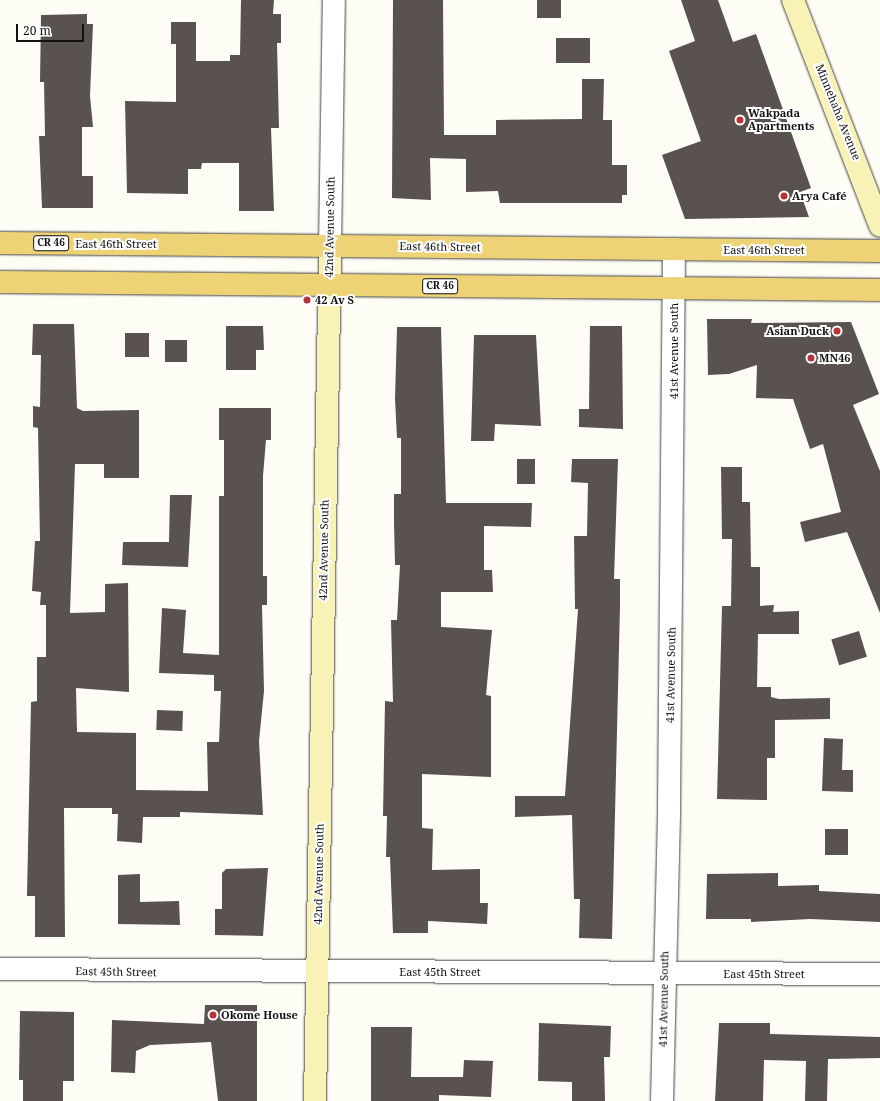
<!DOCTYPE html>
<meta charset="utf-8">
<style>
body{margin:0}
#map{position:relative;width:880px;height:1101px;overflow:hidden;background:#fefdf5;font-family:"Noto Serif",serif}
div>[style]{position:absolute}
.building>*{inset:0;background:#59524e;transform-origin:0 0}
.roads{filter:drop-shadow(0 0 1px #444) drop-shadow(0 0 1px #444)}
.street>*{height:22px;margin:-11px;padding:0 11px;transform-origin:11px;border-radius:11px;background:#fff}
.secondary>*{height:22px;margin:-11px;padding:0 11px;transform-origin:11px;border-radius:11px;background:#f8f2b6}
.primary>*{height:22px;margin:-11px;padding:0 11px;transform-origin:11px;border-radius:11px;background:#edd276}
.dots>*{width:11px;height:11px;translate:-50% -50%;box-sizing:border-box;border:2px solid #fff;border-radius:50%}
span{translate:-50% -50%;white-space:nowrap;text-align:center;line-height:1.15;-webkit-text-stroke:4px #fff;paint-order:stroke}
.shield-label span{padding:1px 3px;background:#fff;border:1px solid;border-radius:3px;-webkit-text-stroke-width:0}
.shield-label{font-size:10px;color:#111;font-weight:700}
.street-label{font-size:11px;color:#111}
.poi-label{font-size:11px;color:#111;font-weight:700}
.left{translate:0 -50%;text-align:left}
.right{translate:-100% -50%;text-align:right}
.scale{position:absolute;left:16px;top:24px;width:68px;height:18px;box-sizing:border-box;border:2px solid #111;border-top:0;padding-left:5px;font-size:12px;line-height:14px;white-space:nowrap;color:#111;-webkit-text-stroke:3px #fff;paint-order:stroke}
</style>
<div id="map">
<div class="building">
<i style="clip-path:polygon(241px 0,274px 0,273px 14px,281px 14px,281px 43px,277px 43px,279px 128px,271px 128px,274px 211px,239px 211px,239px 163px,202px 163px,201px 169px,188px 169px,188px 194px,127px 193px,125px 101px,176px 102px,176px 44px,171px 44px,171px 22px,196px 22px,196px 61px,230px 61px,230px 55px,240px 55px)"></i>
<i style="clip-path:polygon(393px 0,443px 0,444px 135px,496px 135px,496px 120px,582px 119px,582px 79px,604px 79px,603px 120px,612px 120px,612px 165px,627px 165px,627px 195px,622px 195px,622px 203px,500px 203px,498px 191px,466px 192px,466px 159px,430px 158px,431px 200px,392px 198px)"></i>
<i style="left:537px;top:0;width:24px;height:18px"></i>
<i style="clip-path:polygon(681px 0,718px 0,733px 42px,756px 34px,811px 188px,800px 192px,809px 217px,685px 219px,662px 155px,701px 141px,669px 51px,695px 41px)"></i>
<i style="clip-path:polygon(87px 14px,87px 24px,93px 24px,90px 96px,93px 127px,82px 127px,82px 176px,93px 176px,93px 208px,42px 208px,39px 136px,45px 136px,44px 82px,40px 82px,41px 15px)"></i>
<i style="left:556px;top:38px;width:34px;height:25px"></i>
<i style="clip-path:polygon(707px 319px,752px 319px,751px 323px,851px 322px,879px 394px,853px 405px,880px 471px,880px 613px,847px 532px,805px 542px,800px 522px,841px 512px,823px 444px,810px 449px,793px 399px,756px 398px,757px 365px,729px 374px,708px 375px)"></i>
<i style="clip-path:polygon(33px 324px,74px 324px,77px 408px,83px 411px,139px 410px,139px 478px,104px 478px,104px 464px,75px 464px,70px 613px,105px 612px,105px 584px,128px 583px,129px 692px,76px 688px,77px 732px,136px 733px,136px 790px,208px 791px,207px 742px,219px 742px,221px 691px,214px 691px,214px 675px,159px 673px,162px 608px,186px 610px,183px 653px,219px 655px,219px 496px,224px 496px,224px 440px,219px 440px,219px 408px,271px 408px,271px 440px,266px 440px,263px 476px,263px 576px,267px 576px,267px 605px,262px 605px,264px 691px,259px 741px,263px 815px,180px 812px,180px 817px,143px 817px,142px 843px,117px 841px,118px 814px,112px 814px,112px 808px,64px 808px,65px 937px,35px 937px,35px 896px,27px 896px,31px 702px,37px 701px,37px 657px,46px 657px,46px 605px,40px 605px,41px 592px,32px 591px,35px 541px,40px 541px,38px 428px,33px 427px,33px 406px,40px 407px,41px 355px,32px 355px)"></i>
<i style="clip-path:polygon(226px 326px,263px 326px,264px 350px,256px 350px,256px 370px,226px 370px)"></i>
<i style="clip-path:polygon(590px 326px,622px 326px,623px 429px,579px 427px,579px 409px,589px 409px)"></i>
<i style="clip-path:polygon(397px 327px,441px 327px,446px 503px,532px 503px,531px 527px,484px 526px,484px 570px,492px 570px,493px 592px,441px 592px,441px 627px,492px 630px,486px 695px,491px 696px,491px 777px,422px 774px,422px 828px,433px 829px,432px 870px,480px 869px,480px 903px,488px 903px,487px 924px,428px 921px,428px 933px,393px 933px,390px 857px,386px 857px,387px 816px,383px 816px,385px 701px,393px 702px,391px 620px,397px 620px,400px 565px,395px 565px,394px 523px,394px 494px,401px 494px,401px 438px,397px 438px,395px 399px)"></i>
<i style="left:125px;top:333px;width:24px;height:24px"></i>
<i style="clip-path:polygon(474px 335px,536px 335px,541px 426px,495px 424px,494px 441px,471px 441px)"></i>
<i style="left:187px;top:340px;width:22px;height:22px;rotate:90deg"></i>
<i style="left:517px;top:459px;width:18px;height:25px"></i>
<i style="clip-path:polygon(572px 459px,618px 459px,614px 579px,620px 579px,620px 606px,612px 939px,579px 938px,580px 899px,574px 899px,572px 815px,515px 817px,515px 796px,565px 796px,578px 609px,575px 609px,574px 536px,587px 536px,588px 483px,571px 482px)"></i>
<i style="clip-path:polygon(721px 467px,742px 467px,742px 502px,750px 502px,751px 567px,760px 567px,760px 606px,774px 605px,773px 612px,799px 611px,799px 634px,758px 634px,757px 687px,771px 687px,771px 697px,779px 699px,830px 698px,830px 719px,775px 720px,775px 758px,767px 758px,767px 800px,717px 799px,722px 606px,731px 606px,732px 539px,722px 539px)"></i>
<i style="clip-path:polygon(170px 495px,192px 495px,188px 567px,122px 565px,123px 542px,169px 542px)"></i>
<i style="left:859px;top:631px;width:27px;height:29px;rotate:73deg"></i>
<i style="left:157px;top:710px;width:26px;height:20px;rotate:2deg"></i>
<i style="clip-path:polygon(824px 738px,843px 739px,842px 770px,853px 770px,853px 792px,822px 791px)"></i>
<i style="left:825px;top:829px;width:23px;height:26px"></i>
<i style="clip-path:polygon(268px 868px,263px 936px,215px 935px,215px 909px,222px 909px,222px 873px,226px 869px)"></i>
<i style="clip-path:polygon(778px 873px,778px 886px,819px 885px,819px 891px,880px 894px,880px 922px,810px 919px,751px 922px,751px 919px,706px 919px,707px 874px)"></i>
<i style="clip-path:polygon(140px 874px,140px 902px,179px 901px,180px 925px,118px 924px,118px 875px)"></i>
<i style="clip-path:polygon(205px 1005px,257px 1005px,257px 1101px,218px 1101px,211px 1042px,150px 1045px,136px 1051px,135px 1073px,111px 1072px,112px 1020px,204px 1024px)"></i>
<i style="clip-path:polygon(20px 1011px,74px 1012px,74px 1081px,63px 1081px,63px 1101px,23px 1101px,23px 1080px,19px 1080px)"></i>
<i style="clip-path:polygon(539px 1023px,611px 1026px,610px 1057px,604px 1057px,605px 1101px,572px 1101px,572px 1082px,538px 1081px)"></i>
<i style="clip-path:polygon(719px 1023px,770px 1023px,770px 1034px,880px 1037px,880px 1058px,828px 1059px,827px 1101px,805px 1101px,806px 1061px,764px 1060px,763px 1101px,715px 1101px)"></i>
<i style="clip-path:polygon(371px 1027px,412px 1027px,411px 1077px,463px 1077px,464px 1060px,493px 1061px,491px 1097px,439px 1095px,439px 1101px,371px 1101px)"></i>
</div>
<div class="roads">
<div class="street">
<i style="left:330px;top:246px;width:246px;rotate:-89.1deg"></i>
<i style="left:0;top:969px;width:880px;rotate:0.33deg"></i>
<i style="left:662px;top:1101px;width:294px;rotate:-88.6deg"></i>
<i style="left:669px;top:807px;width:558px;rotate:-89.49deg"></i>
</div>
<div class="secondary">
<i style="left:793px;top:0;width:242px;rotate:68.9deg"></i>
<i style="left:315px;top:1101px;width:855px;rotate:-88.99deg"></i>
</div>
<div class="primary">
<i style="left:0;top:243px;width:880px;rotate:0.52deg"></i>
<i style="left:0;top:282px;width:880px;rotate:0.52deg"></i>
</div>
</div>
<div class="dots">
<i style="left:740px;top:120px;background:#b63337"></i>
<i style="left:784px;top:196px;background:#b63337"></i>
<i style="left:307px;top:300px;background:#b63337"></i>
<i style="left:837px;top:331px;background:#b63337"></i>
<i style="left:811px;top:358px;background:#b63337"></i>
<i style="left:213px;top:1015px;background:#b63337"></i>
</div>
<div class="shield-label">
<span style="left:51px;top:243px">CR 46</span>
<span style="left:440px;top:286px">CR 46</span>
</div>
<div class="street-label">
<span style="left:838px;top:112px;rotate:68deg">Minnehaha Avenue</span>
<span style="left:330px;top:227px;rotate:-89deg">42nd Avenue South</span>
<span style="left:116px;top:244px">East 46th Street</span>
<span style="left:440px;top:247px;rotate:1deg">East 46th Street</span>
<span style="left:764px;top:250px">East 46th Street</span>
<span style="left:674px;top:351px;rotate:-90deg">41st Avenue South</span>
<span style="left:324px;top:550px;rotate:-89deg">42nd Avenue South</span>
<span style="left:671px;top:675px;rotate:-89deg">41st Avenue South</span>
<span style="left:319px;top:874px;rotate:-89deg">42nd Avenue South</span>
<span style="left:116px;top:972px;rotate:1deg">East 45th Street</span>
<span style="left:440px;top:972px">East 45th Street</span>
<span style="left:764px;top:974px">East 45th Street</span>
<span style="left:664px;top:999px;rotate:-89deg">41st Avenue South</span>
</div>
<div class="poi-label">
<span class="left" style="left:748px;top:120px">Wakpada<br>Apartments</span>
<span class="left" style="left:792px;top:196px">Arya Café</span>
<span class="left" style="left:315px;top:300px">42 Av S</span>
<span class="right" style="left:829px;top:331px">Asian Duck</span>
<span class="left" style="left:819px;top:358px">MN46</span>
<span class="left" style="left:221px;top:1015px">Okome House</span>
</div>
<div class="scale">20 m</div>
</div>
